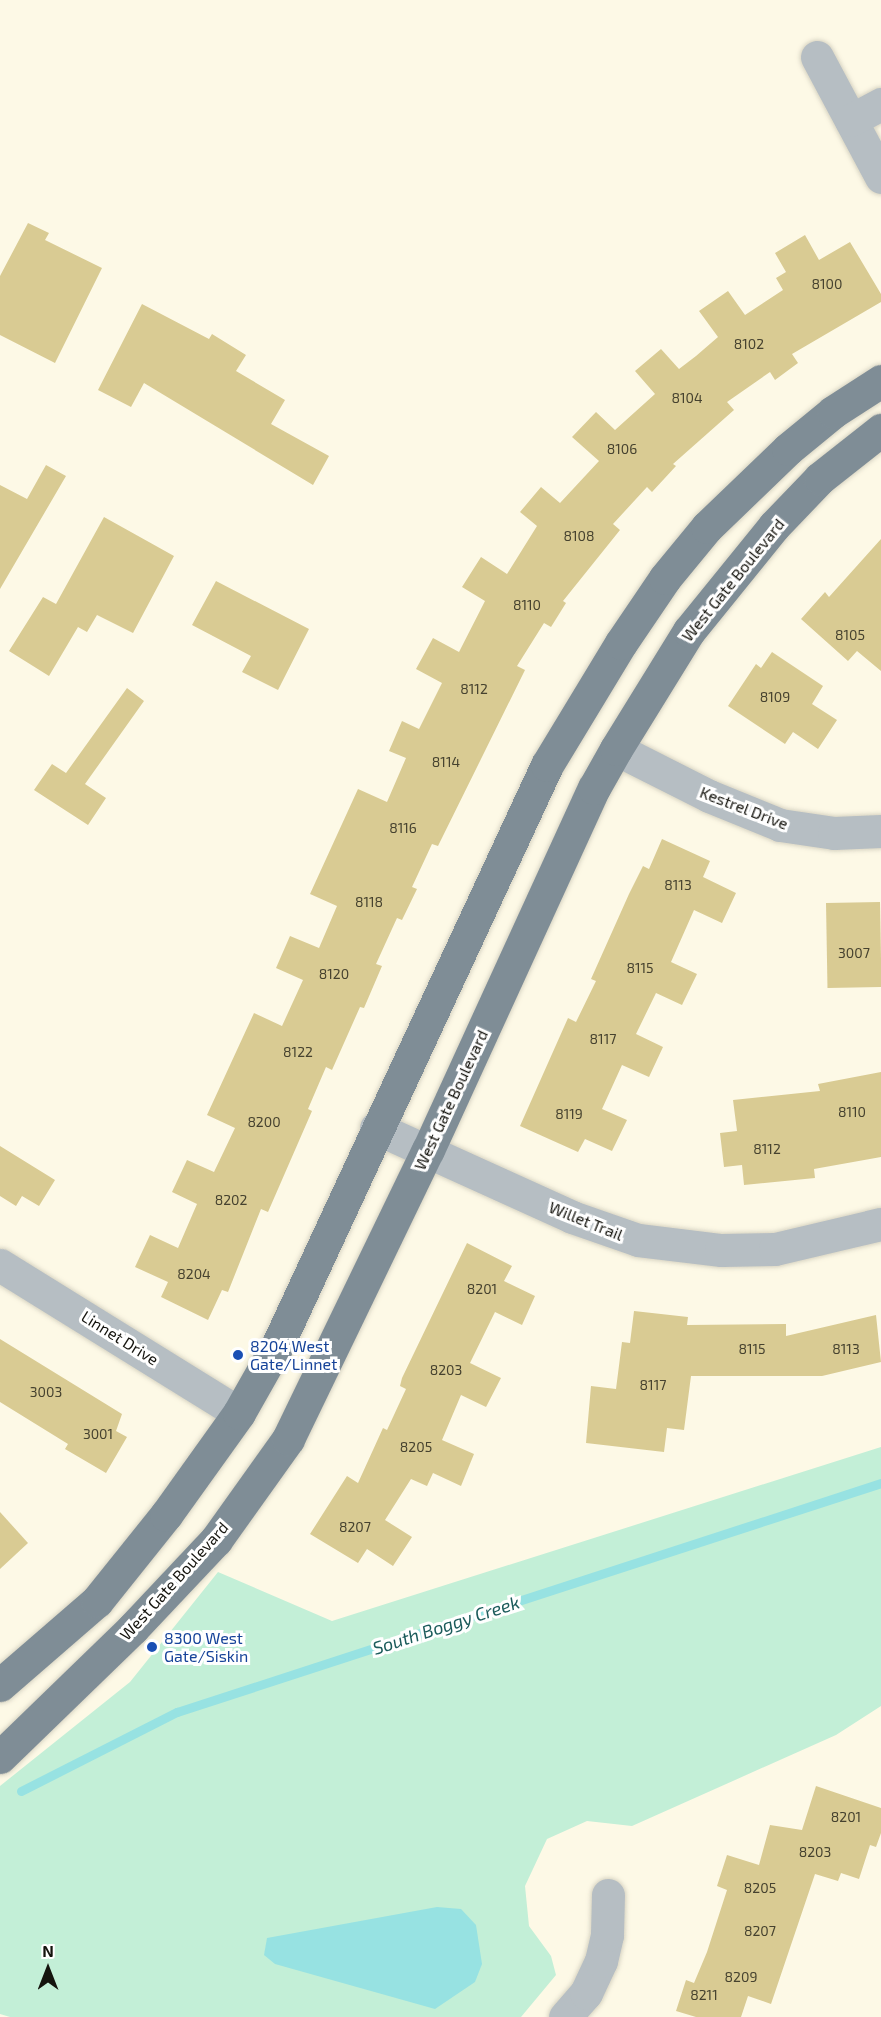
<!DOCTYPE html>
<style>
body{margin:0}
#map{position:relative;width:881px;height:2017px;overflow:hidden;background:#fdf9e6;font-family:"Exo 2",sans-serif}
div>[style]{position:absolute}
.green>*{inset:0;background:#c3efd7}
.water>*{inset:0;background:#97e2e2}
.stream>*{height:9px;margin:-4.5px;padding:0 4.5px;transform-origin:4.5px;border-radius:4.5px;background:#97e2e2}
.building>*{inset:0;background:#d9cb93;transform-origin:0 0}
.roads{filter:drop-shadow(0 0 2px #d8d4c3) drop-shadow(0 0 2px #d8d4c3)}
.minor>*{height:33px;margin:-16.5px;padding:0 16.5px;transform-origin:16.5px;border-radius:16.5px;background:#b6bec3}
.major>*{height:33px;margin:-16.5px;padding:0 16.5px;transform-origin:16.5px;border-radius:16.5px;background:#7f8d96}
.dots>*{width:16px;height:16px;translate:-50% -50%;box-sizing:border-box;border:3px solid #fff;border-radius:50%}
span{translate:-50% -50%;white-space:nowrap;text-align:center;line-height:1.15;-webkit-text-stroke:6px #fff;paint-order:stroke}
.number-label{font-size:14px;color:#46422f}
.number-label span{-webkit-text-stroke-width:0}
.street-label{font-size:16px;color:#15140e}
.transit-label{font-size:16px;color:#164399}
.left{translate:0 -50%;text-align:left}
.water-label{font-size:18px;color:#1b5b5b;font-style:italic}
.north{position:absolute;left:18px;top:1939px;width:60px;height:60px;-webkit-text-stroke:4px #fff;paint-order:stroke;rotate:0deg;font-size:16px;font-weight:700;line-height:24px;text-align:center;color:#15140e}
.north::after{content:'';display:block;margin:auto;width:21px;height:27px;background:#15140e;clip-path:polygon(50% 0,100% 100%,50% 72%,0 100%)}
</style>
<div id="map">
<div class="green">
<i style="clip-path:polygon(881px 1447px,881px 1706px,836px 1735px,632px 1826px,587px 1821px,547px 1839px,525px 1886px,529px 1926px,551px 1956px,556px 1975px,521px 2017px,10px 2017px,0 2014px,0 1786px,130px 1682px,218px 1572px,332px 1621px)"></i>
</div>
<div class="water">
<i style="clip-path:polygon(437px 1907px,461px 1909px,476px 1925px,482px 1964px,475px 1982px,435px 2009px,275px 1964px,264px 1955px,267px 1938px)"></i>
</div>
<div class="stream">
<i style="left:21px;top:1791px;width:175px;rotate:-26.9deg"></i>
<i style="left:177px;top:1712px;width:740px;rotate:-18.02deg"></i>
</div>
<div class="building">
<i style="clip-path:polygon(28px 223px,49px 233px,45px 240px,102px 268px,55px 363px,0 335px,0 276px)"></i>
<i style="clip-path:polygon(805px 235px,819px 260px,850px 242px,881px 294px,881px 302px,792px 354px,798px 363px,775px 380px,770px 372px,727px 402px,734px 410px,673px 464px,676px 466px,652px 492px,647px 487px,613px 524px,620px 530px,563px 601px,566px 603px,551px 627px,544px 623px,517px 666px,525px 670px,438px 846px,432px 844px,412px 887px,417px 889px,402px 920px,397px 918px,376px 964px,382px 966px,364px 1008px,360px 1007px,332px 1070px,326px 1067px,308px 1109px,312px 1111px,268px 1212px,261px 1209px,228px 1292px,222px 1290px,208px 1320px,161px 1297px,168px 1282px,135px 1267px,150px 1235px,178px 1248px,197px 1204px,172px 1192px,187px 1160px,214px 1172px,235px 1128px,207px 1115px,254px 1013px,282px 1026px,303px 980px,276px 968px,290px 936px,319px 948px,337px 906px,310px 894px,358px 789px,387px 802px,406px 758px,389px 751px,402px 721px,419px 729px,442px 683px,416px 669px,433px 638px,459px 652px,485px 601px,462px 587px,481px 557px,507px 574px,537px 526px,520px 512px,541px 487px,560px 503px,599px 461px,572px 437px,596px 412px,615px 430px,655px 394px,635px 371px,661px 349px,679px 369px,696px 356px,718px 337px,699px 311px,728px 291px,745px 315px,783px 290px,776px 278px,786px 272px,775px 253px)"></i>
<i style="clip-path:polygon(142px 304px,209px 339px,212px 334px,246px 355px,236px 371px,285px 400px,271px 424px,329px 456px,313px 485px,144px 383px,131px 407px,98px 390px)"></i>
<i style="clip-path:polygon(46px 465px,66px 476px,0 589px,0 485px,27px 499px)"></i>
<i style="clip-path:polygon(104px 517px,174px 556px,133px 633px,97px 615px,87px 632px,78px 627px,49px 676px,9px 651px,43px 597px,56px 604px)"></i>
<i style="clip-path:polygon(881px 539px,881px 671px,857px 651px,848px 661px,801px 619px,825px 592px,829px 597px)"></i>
<i style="clip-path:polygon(216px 581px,309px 629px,278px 690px,242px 672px,251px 656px,192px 625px)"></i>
<i style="clip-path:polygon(772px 652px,823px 686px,812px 704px,837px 720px,818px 749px,793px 732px,785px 744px,728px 706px,756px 664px,761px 668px)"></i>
<i style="clip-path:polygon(127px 688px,144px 701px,85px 784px,106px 798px,88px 825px,34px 790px,52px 764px,66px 773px)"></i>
<i style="clip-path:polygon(662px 839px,710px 861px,703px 877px,736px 893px,722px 923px,694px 910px,671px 962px,697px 974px,682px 1005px,656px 993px,636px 1034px,663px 1047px,649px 1077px,622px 1065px,602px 1109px,627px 1120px,612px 1151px,585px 1139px,578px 1152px,520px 1126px,568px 1018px,576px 1022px,596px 981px,591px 979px,629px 894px,643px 866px,649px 869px)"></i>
<i style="left:880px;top:902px;width:85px;height:54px;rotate:89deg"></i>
<i style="clip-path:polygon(881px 1072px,881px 1157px,814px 1169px,815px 1178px,744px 1185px,742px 1165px,724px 1167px,720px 1133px,737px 1131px,733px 1100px,820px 1091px,818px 1084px)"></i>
<i style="clip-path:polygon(0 1146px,55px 1180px,39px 1206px,22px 1196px,16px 1206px,0 1196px)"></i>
<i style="clip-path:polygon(467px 1243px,512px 1266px,504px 1281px,535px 1296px,522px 1325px,495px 1312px,470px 1363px,501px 1378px,486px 1407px,461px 1395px,442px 1440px,474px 1454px,461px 1486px,433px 1473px,427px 1486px,411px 1479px,385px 1520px,412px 1537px,393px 1566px,367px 1549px,358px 1563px,310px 1534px,347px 1476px,358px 1483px,383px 1428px,387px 1430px,406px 1389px,400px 1386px,402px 1378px)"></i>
<i style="clip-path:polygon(634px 1311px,688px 1317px,687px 1325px,786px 1324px,786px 1336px,876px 1315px,881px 1362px,822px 1376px,691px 1376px,684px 1430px,667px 1428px,664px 1452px,586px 1443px,591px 1386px,616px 1389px,622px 1342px,630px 1343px)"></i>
<i style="clip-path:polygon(0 1339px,122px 1414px,116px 1431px,127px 1437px,106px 1473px,65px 1449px,68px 1444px,0 1402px)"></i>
<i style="clip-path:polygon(0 1512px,28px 1543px,0 1569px)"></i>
<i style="clip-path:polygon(816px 1786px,881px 1808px,881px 1833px,876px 1847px,870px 1845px,859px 1879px,841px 1873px,838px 1881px,815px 1874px,771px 2004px,748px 1996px,741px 2017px,696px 2017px,676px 2011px,686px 1980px,694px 1983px,707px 1952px,727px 1890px,717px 1886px,727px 1855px,759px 1865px,770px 1825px,802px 1830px)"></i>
</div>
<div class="roads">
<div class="minor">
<i style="left:817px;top:57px;width:136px;rotate:61.9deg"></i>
<i style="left:851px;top:120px;width:34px;rotate:-28deg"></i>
<i style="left:616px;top:749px;width:104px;rotate:26.8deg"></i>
<i style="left:709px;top:796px;width:77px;rotate:22.2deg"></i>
<i style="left:780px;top:825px;width:55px;rotate:8.4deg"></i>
<i style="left:834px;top:833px;width:47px;rotate:-2.4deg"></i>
<i style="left:376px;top:1128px;width:215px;rotate:24.4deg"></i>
<i style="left:572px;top:1217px;width:70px;rotate:19.2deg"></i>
<i style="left:638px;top:1240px;width:84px;rotate:6.9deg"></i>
<i style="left:721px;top:1250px;width:54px;rotate:-1.1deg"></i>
<i style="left:775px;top:1249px;width:109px;rotate:-13.3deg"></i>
<i style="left:0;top:1265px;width:281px;rotate:31.8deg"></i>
<i style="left:565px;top:2017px;width:32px;rotate:-49deg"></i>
<i style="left:586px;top:1993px;width:35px;rotate:-65deg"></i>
<i style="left:601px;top:1961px;width:27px;rotate:-77deg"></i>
<i style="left:607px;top:1935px;width:40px;rotate:-88.6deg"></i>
</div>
<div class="major">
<i style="left:0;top:1685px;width:128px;rotate:-40.9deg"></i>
<i style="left:97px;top:1601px;width:110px;rotate:-51.3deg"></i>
<i style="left:166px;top:1515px;width:125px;rotate:-54.4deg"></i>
<i style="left:239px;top:1413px;width:79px;rotate:-60.5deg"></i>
<i style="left:278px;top:1344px;width:638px;rotate:-65.08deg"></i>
<i style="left:547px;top:765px;width:143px;rotate:-58.8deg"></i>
<i style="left:621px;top:643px;width:78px;rotate:-55.9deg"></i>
<i style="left:665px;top:578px;width:66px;rotate:-50.5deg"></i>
<i style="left:707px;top:527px;width:112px;rotate:-43.9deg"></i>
<i style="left:788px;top:449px;width:58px;rotate:-39.4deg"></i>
<i style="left:833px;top:412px;width:57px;rotate:-32.9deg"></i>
<i style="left:0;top:1757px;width:185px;rotate:-44.1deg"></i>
<i style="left:133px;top:1628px;width:121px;rotate:-46.7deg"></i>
<i style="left:216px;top:1540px;width:124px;rotate:-54.5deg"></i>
<i style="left:288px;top:1439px;width:321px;rotate:-64.2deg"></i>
<i style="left:428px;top:1150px;width:398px;rotate:-65.4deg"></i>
<i style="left:594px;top:788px;width:45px;rotate:-60.6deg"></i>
<i style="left:616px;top:749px;width:139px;rotate:-58.3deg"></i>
<i style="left:689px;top:631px;width:135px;rotate:-51deg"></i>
<i style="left:774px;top:526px;width:66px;rotate:-46.2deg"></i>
<i style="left:820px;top:478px;width:78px;rotate:-38.2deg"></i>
</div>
</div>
<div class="dots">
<i style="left:238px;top:1355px;background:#1a4fb4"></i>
<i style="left:152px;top:1647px;background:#1a4fb4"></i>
</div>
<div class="number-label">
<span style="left:827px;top:284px">8100</span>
<span style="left:749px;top:344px">8102</span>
<span style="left:687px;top:398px">8104</span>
<span style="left:622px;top:449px">8106</span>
<span style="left:579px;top:536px">8108</span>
<span style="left:527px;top:605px">8110</span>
<span style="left:850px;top:635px">8105</span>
<span style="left:474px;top:689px">8112</span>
<span style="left:775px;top:697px">8109</span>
<span style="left:446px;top:762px">8114</span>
<span style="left:403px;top:828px">8116</span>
<span style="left:678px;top:885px">8113</span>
<span style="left:369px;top:902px">8118</span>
<span style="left:854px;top:953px">3007</span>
<span style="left:640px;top:968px">8115</span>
<span style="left:334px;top:974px">8120</span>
<span style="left:603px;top:1039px">8117</span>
<span style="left:298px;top:1052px">8122</span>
<span style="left:852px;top:1112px">8110</span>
<span style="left:569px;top:1114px">8119</span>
<span style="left:264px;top:1122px">8200</span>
<span style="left:767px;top:1149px">8112</span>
<span style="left:231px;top:1200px">8202</span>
<span style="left:194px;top:1274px">8204</span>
<span style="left:482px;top:1289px">8201</span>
<span style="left:752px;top:1349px">8115</span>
<span style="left:846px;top:1349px">8113</span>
<span style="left:446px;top:1370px">8203</span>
<span style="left:653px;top:1385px">8117</span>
<span style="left:46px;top:1392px">3003</span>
<span style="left:98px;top:1434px">3001</span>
<span style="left:416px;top:1447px">8205</span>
<span style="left:355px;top:1527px">8207</span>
<span style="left:846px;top:1817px">8201</span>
<span style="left:815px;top:1852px">8203</span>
<span style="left:760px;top:1888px">8205</span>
<span style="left:760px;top:1931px">8207</span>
<span style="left:741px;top:1977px">8209</span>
<span style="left:704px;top:1995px">8211</span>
</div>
<div class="street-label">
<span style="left:733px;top:580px;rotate:-51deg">West Gate Boulevard</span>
<span style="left:744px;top:808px;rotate:21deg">Kestrel Drive</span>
<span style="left:451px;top:1100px;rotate:-65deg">West Gate Boulevard</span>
<span style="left:586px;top:1221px;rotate:22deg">Willet Trail</span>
<span style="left:120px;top:1338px;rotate:32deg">Linnet Drive</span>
<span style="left:174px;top:1581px;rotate:-48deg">West Gate Boulevard</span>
</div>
<div class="transit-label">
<span class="left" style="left:250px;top:1355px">8204 West<br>Gate/Linnet</span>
<span class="left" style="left:164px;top:1647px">8300 West<br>Gate/Siskin</span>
</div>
<div class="water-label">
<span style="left:446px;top:1625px;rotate:-18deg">South Boggy Creek</span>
</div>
<div class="north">N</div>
</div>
